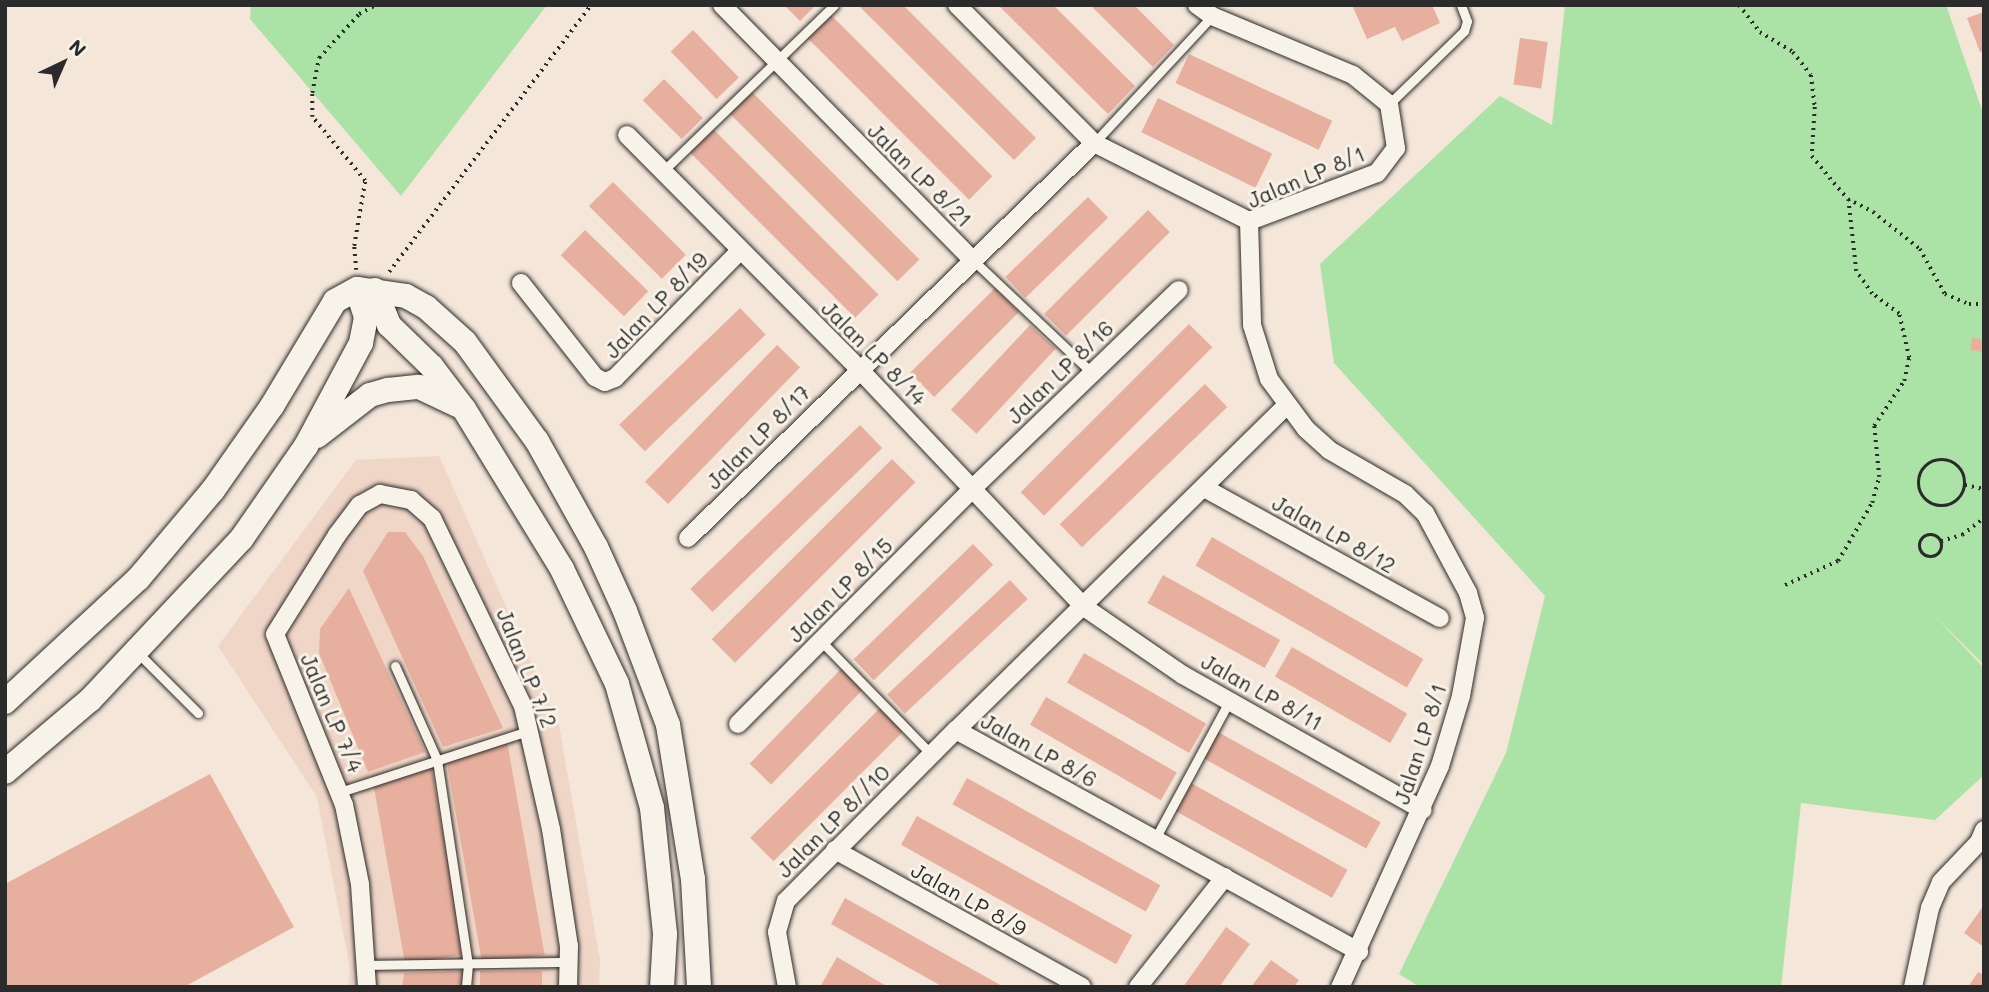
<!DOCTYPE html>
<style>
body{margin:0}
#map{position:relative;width:1989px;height:992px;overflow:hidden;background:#f4e6d9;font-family:Mali,sans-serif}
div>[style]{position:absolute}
.built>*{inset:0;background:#f0d6c7}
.green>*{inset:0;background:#abe2a5}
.building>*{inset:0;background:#e7b09e;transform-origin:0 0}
.path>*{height:3.5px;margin-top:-1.75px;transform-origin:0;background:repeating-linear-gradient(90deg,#2b2b2b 0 2px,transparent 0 7px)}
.path>.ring{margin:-1.75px;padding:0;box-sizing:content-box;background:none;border:3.5px solid #2b2b2b;border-radius:50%}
.roads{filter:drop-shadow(0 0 2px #2b2b2b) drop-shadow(0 0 2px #2b2b2b)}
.lane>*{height:9px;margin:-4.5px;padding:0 4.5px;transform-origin:4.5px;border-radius:4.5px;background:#f7f3e8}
.street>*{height:18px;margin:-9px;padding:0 9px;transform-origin:9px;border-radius:9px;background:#f7f3e8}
.secondary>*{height:24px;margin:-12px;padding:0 12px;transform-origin:12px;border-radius:12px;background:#f7f3e8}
span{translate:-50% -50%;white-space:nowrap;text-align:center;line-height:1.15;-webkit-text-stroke:6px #f7f3e8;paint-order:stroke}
.street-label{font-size:21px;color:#2b2b2b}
.frame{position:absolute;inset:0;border:7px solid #2b2b2b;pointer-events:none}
.north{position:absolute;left:28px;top:28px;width:70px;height:70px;-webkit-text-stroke:5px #f7f3e8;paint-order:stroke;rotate:44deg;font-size:19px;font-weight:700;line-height:28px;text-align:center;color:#2b2b2b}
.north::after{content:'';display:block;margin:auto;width:24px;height:32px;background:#2b2b2b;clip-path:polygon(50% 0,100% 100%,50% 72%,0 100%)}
</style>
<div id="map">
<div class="built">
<i style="clip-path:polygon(439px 456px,559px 725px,600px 960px,599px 987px,348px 987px,350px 969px,317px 797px,218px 646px,356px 460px)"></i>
</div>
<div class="green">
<i style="clip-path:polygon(251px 5px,547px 5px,401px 196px,250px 19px)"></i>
<i style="clip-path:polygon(1565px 5px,1946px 5px,1984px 116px,1984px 665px,1932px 613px,1984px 668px,1984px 775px,1935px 820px,1801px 803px,1781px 987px,1420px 987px,1399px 974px,1506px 753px,1545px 596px,1334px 363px,1320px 264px,1500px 96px,1552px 125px)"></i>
</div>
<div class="building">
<i style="clip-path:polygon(784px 5px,816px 5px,800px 21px)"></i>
<i style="clip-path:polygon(858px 5px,903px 5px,1036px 138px,1014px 160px)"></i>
<i style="clip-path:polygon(998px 5px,1053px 5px,1135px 86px,1108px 114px)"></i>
<i style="clip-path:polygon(1090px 5px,1134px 5px,1174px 45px,1153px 67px)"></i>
<i style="clip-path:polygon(1352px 5px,1432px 5px,1440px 23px,1402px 41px,1395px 27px,1367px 39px)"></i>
<i style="clip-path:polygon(1984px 12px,1984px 50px,1980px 52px,1967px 18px)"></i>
<i style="left:829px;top:13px;width:231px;height:33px;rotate:45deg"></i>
<i style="left:693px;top:30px;width:66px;height:31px;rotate:46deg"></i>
<i style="left:1520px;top:38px;width:28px;height:47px;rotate:8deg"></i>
<i style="left:1189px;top:54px;width:158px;height:32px;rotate:25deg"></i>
<i style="left:664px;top:79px;width:55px;height:30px;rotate:45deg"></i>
<i style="left:749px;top:89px;width:241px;height:31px;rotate:45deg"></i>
<i style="left:1158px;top:98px;width:127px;height:38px;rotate:26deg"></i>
<i style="left:713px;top:129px;width:234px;height:33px;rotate:45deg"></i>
<i style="left:613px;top:182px;width:103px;height:34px;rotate:45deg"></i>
<i style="left:1088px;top:197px;width:29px;height:115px;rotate:46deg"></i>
<i style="left:1148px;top:210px;width:31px;height:147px;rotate:45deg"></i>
<i style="left:585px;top:230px;width:88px;height:35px;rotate:44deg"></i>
<i style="left:995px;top:288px;width:34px;height:120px;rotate:45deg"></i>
<i style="left:740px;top:308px;width:37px;height:168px;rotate:46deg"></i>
<i style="left:1189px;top:324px;width:33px;height:238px;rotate:45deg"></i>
<i style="left:1030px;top:325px;width:35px;height:116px;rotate:43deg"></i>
<i style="clip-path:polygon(1972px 338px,1984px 339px,1983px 352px,1970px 350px)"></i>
<i style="left:777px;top:345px;width:32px;height:190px;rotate:44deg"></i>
<i style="left:1205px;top:384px;width:32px;height:202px;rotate:46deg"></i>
<i style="left:860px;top:425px;width:32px;height:236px;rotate:46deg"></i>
<i style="left:892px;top:459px;width:33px;height:255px;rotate:45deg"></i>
<i style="clip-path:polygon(388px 532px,405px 532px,423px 556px,503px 728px,443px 747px,363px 571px)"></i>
<i style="left:1212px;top:537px;width:244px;height:33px;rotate:30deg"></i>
<i style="left:973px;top:544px;width:29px;height:166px;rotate:46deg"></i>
<i style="left:1163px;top:575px;width:134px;height:32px;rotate:29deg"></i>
<i style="left:1010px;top:580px;width:26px;height:168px;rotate:47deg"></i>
<i style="clip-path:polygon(349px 588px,425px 752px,368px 772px,319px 653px,320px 629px)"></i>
<i style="left:1292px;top:647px;width:133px;height:34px;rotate:30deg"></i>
<i style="left:1084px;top:653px;width:141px;height:34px;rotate:30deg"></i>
<i style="left:842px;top:668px;width:30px;height:133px;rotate:44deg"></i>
<i style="left:1046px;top:697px;width:151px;height:32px;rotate:30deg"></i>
<i style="left:881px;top:707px;width:33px;height:185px;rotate:45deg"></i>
<i style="left:1218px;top:732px;width:186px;height:30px;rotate:29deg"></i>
<i style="left:507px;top:741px;width:217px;height:63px;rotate:80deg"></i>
<i style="left:431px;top:765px;width:192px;height:60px;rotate:80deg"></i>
<i style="clip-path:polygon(210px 774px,294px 927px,184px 987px,5px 987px,5px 884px)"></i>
<i style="left:967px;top:778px;width:221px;height:30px;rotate:29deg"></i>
<i style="left:1191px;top:783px;width:179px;height:32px;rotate:29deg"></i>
<i style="left:917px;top:816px;width:246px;height:33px;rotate:29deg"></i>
<i style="clip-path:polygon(845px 898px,1004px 987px,943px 987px,831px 924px)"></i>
<i style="clip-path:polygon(1984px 905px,1984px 947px,1964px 933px)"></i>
<i style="clip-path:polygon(1226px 927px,1250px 944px,1219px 987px,1183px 987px)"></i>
<i style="clip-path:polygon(837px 957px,888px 987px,820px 987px)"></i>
<i style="clip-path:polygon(1271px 960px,1299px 980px,1294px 987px,1251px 987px)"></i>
<i style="clip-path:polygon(463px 971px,461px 987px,402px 987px,404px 973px)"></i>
<i style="left:480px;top:971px;width:62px;height:16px"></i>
<i style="clip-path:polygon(1978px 972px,1984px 975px,1984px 987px,1968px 987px)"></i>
</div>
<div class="path">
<i style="left:1739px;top:5px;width:34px;rotate:52deg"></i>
<i style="left:1760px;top:32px;width:39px;rotate:31deg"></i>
<i style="left:1793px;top:52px;width:29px;rotate:52deg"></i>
<i style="left:1811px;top:75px;width:32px;rotate:83deg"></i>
<i style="left:1815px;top:107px;width:49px;rotate:93.5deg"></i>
<i style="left:1812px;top:156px;width:35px;rotate:51deg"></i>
<i style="left:1834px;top:183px;width:21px;rotate:49deg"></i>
<i style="left:1848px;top:199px;width:28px;rotate:27deg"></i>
<i style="left:1873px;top:212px;width:60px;rotate:38.2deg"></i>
<i style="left:1920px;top:249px;width:51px;rotate:60.9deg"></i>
<i style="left:1945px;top:294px;width:26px;rotate:23deg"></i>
<i style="left:1969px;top:304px;width:15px"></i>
<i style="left:356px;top:270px;width:24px;rotate:-95deg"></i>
<i style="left:354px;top:246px;width:66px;rotate:-80.4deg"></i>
<i style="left:365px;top:181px;width:83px;rotate:-129.6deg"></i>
<i style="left:312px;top:117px;width:24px;rotate:-90deg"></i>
<i style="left:312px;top:93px;width:36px;rotate:-79deg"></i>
<i style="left:319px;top:58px;width:59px;rotate:-47.7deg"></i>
<i style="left:359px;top:14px;width:19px;rotate:-28deg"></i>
<i style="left:389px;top:272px;width:335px;rotate:-52.9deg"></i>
<i class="ring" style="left:1919px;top:460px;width:42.5px;height:42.5px"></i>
<i style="left:1965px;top:485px;width:19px;rotate:12deg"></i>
<i class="ring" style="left:1920px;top:535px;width:18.5px;height:18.5px"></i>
<i style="left:1941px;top:541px;width:22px;rotate:-16deg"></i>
<i style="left:1962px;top:535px;width:28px;rotate:-38deg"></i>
<i style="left:1785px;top:585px;width:58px;rotate:-24.4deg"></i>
<i style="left:1838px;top:561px;width:67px;rotate:-59.6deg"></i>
<i style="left:1872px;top:503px;width:27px;rotate:-75deg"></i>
<i style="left:1879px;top:477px;width:51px;rotate:-95.6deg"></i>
<i style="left:1874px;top:426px;width:54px;rotate:-56.3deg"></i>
<i style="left:1904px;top:381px;width:24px;rotate:-78deg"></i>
<i style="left:1909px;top:358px;width:45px;rotate:-102.8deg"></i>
<i style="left:1899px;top:314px;width:34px;rotate:-143deg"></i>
<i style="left:1872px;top:294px;width:28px;rotate:-125deg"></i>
<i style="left:1856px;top:271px;width:72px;rotate:-96.3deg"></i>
</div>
<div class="roads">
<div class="lane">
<i style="left:1389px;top:104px;width:105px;rotate:-44.2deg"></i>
<i style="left:1464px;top:31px;width:10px;rotate:-73deg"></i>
<i style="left:1467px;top:21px;width:17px;rotate:-111deg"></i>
<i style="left:1094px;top:143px;width:173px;rotate:-47.1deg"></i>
<i style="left:663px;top:171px;width:238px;rotate:-44.1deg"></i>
<i style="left:973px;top:260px;width:163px;rotate:43.5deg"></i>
<i style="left:821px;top:641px;width:159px;rotate:45.8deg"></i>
<i style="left:138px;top:653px;width:85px;rotate:45deg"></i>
<i style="left:395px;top:666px;width:103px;rotate:65.9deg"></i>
<i style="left:437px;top:760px;width:206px;rotate:81.4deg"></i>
<i style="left:468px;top:964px;width:23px;rotate:95deg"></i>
<i style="left:340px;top:792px;width:201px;rotate:-18deg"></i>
<i style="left:1155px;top:839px;width:158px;rotate:-61.7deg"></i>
<i style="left:369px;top:965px;width:201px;rotate:-0.9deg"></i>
</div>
<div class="street">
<i style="left:722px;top:5px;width:355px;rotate:45.5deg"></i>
<i style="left:957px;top:5px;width:194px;rotate:45.2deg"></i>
<i style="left:1094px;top:143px;width:174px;rotate:26.7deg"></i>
<i style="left:1197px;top:5px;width:19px;rotate:36deg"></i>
<i style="left:1212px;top:16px;width:153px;rotate:22.7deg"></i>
<i style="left:1353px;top:75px;width:46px;rotate:38.9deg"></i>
<i style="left:1389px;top:104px;width:45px;rotate:81deg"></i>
<i style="left:1396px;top:148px;width:31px;rotate:127deg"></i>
<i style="left:1377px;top:173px;width:137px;rotate:159.4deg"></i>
<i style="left:1249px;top:221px;width:104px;rotate:88.3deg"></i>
<i style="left:1252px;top:325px;width:57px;rotate:72.5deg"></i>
<i style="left:1269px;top:379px;width:62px;rotate:53.5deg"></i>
<i style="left:1306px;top:429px;width:31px;rotate:42deg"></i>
<i style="left:1329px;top:450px;width:88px;rotate:30.1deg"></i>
<i style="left:1405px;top:494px;width:28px;rotate:44deg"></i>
<i style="left:1425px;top:513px;width:91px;rotate:61.7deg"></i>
<i style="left:1468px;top:593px;width:26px;rotate:74deg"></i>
<i style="left:1475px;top:618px;width:79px;rotate:100.2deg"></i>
<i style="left:1461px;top:696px;width:73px;rotate:106.7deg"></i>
<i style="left:1440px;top:766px;width:243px;rotate:114.3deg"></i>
<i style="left:627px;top:135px;width:330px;rotate:45.2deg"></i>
<i style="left:859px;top:369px;width:328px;rotate:46.6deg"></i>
<i style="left:1084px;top:607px;width:120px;rotate:34.5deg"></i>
<i style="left:1183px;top:675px;width:275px;rotate:29.4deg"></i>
<i style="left:521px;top:283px;width:120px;rotate:51.8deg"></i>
<i style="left:595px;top:377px;width:11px;rotate:27deg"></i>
<i style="left:605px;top:382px;width:11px;rotate:-22deg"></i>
<i style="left:615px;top:378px;width:178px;rotate:-45.5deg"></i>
<i style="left:1286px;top:406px;width:462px;rotate:135.5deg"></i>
<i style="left:956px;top:730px;width:460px;rotate:28.8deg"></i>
<i style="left:1206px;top:489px;width:267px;rotate:28.9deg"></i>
<i style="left:688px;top:538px;width:566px;rotate:-44.21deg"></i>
<i style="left:738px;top:724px;width:334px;rotate:-45.1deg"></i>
<i style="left:974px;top:487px;width:284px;rotate:-43.9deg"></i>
<i style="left:835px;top:850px;width:282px;rotate:29deg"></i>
<i style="left:367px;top:987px;width:103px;rotate:-93.9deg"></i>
<i style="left:360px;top:884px;width:81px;rotate:-101.4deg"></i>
<i style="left:344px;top:805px;width:184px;rotate:-112deg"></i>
<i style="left:275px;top:634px;width:117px;rotate:-57.9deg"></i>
<i style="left:337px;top:535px;width:38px;rotate:-53deg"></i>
<i style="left:360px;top:505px;width:23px;rotate:-29deg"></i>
<i style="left:380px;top:494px;width:32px;rotate:11deg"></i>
<i style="left:411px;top:500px;width:28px;rotate:41deg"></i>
<i style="left:432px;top:518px;width:209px;rotate:64.2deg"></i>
<i style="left:523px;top:706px;width:126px;rotate:77.2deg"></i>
<i style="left:551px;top:829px;width:118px;rotate:81.3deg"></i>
<i style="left:569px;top:946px;width:41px;rotate:91.4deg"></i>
<i style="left:787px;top:987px;width:56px;rotate:-100.3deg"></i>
<i style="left:777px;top:932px;width:32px;rotate:-74deg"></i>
<i style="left:786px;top:901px;width:241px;rotate:-45.2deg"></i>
<i style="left:1138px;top:987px;width:140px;rotate:-51.7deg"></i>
<i style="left:1913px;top:987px;width:81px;rotate:-77.9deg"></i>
<i style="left:1930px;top:908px;width:28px;rotate:-67deg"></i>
<i style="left:1941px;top:882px;width:55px;rotate:-46.5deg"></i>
<i style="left:1979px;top:842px;width:13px;rotate:-67deg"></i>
</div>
<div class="secondary">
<i style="left:375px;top:290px;width:38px;rotate:68deg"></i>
<i style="left:389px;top:325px;width:60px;rotate:44.3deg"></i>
<i style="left:432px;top:367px;width:53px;rotate:52.7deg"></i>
<i style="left:464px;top:409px;width:188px;rotate:58.5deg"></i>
<i style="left:562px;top:569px;width:127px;rotate:64.4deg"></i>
<i style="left:617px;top:684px;width:129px;rotate:74.2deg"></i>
<i style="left:652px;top:808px;width:127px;rotate:84.1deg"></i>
<i style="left:665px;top:934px;width:53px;rotate:93.2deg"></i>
<i style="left:317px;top:436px;width:67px;rotate:-37.7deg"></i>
<i style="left:370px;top:395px;width:19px;rotate:-16deg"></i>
<i style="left:388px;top:390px;width:31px;rotate:-6deg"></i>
<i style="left:419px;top:387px;width:42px;rotate:25.3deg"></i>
<i style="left:5px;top:702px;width:181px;rotate:-42.8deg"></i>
<i style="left:138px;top:579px;width:116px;rotate:-49.9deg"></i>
<i style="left:213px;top:490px;width:103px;rotate:-54.9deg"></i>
<i style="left:272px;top:406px;width:122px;rotate:-59deg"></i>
<i style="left:335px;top:301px;width:25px;rotate:-29deg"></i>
<i style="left:357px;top:289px;width:49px;rotate:8.1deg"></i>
<i style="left:406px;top:296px;width:23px;rotate:29deg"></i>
<i style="left:426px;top:307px;width:52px;rotate:41.9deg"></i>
<i style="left:465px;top:342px;width:122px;rotate:54deg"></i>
<i style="left:537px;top:441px;width:121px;rotate:60.9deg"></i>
<i style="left:596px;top:547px;width:70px;rotate:65.6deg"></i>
<i style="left:625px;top:611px;width:122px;rotate:69.3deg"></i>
<i style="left:668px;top:725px;width:156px;rotate:80.8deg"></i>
<i style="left:693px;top:879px;width:108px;rotate:86.8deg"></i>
<i style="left:5px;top:772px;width:111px;rotate:-40.3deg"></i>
<i style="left:90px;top:700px;width:222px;rotate:-46.8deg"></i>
<i style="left:242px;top:538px;width:112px;rotate:-55.2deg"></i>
<i style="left:306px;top:446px;width:117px;rotate:-61.9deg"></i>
<i style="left:361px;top:343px;width:26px;rotate:-79deg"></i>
<i style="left:366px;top:317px;width:29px;rotate:-108deg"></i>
</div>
</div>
<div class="street-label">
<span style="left:920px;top:175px;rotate:45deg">Jalan LP 8/21</span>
<span style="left:1306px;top:177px;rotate:-23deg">Jalan LP 8/1</span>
<span style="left:656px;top:305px;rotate:-46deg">Jalan LP 8/19</span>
<span style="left:874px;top:353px;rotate:45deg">Jalan LP 8/14</span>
<span style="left:1060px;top:372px;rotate:-44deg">Jalan LP 8/16</span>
<span style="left:758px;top:437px;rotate:-45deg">Jalan LP 8/17</span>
<span style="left:1334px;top:534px;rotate:29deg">Jalan LP 8/12</span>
<span style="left:840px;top:590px;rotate:-45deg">Jalan LP 8/15</span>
<span style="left:527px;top:668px;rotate:68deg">Jalan LP 7/2</span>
<span style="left:1262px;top:692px;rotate:29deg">Jalan LP 8/11</span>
<span style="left:332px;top:713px;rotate:67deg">Jalan LP 7/4</span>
<span style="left:1420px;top:744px;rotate:-72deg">Jalan LP 8/1</span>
<span style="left:1039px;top:750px;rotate:29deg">Jalan LP 8/6</span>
<span style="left:833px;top:821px;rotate:-45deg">Jalan LP 8//10</span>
<span style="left:969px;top:899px;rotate:29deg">Jalan LP 8/9</span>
</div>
<div class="frame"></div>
<div class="north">N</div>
</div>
